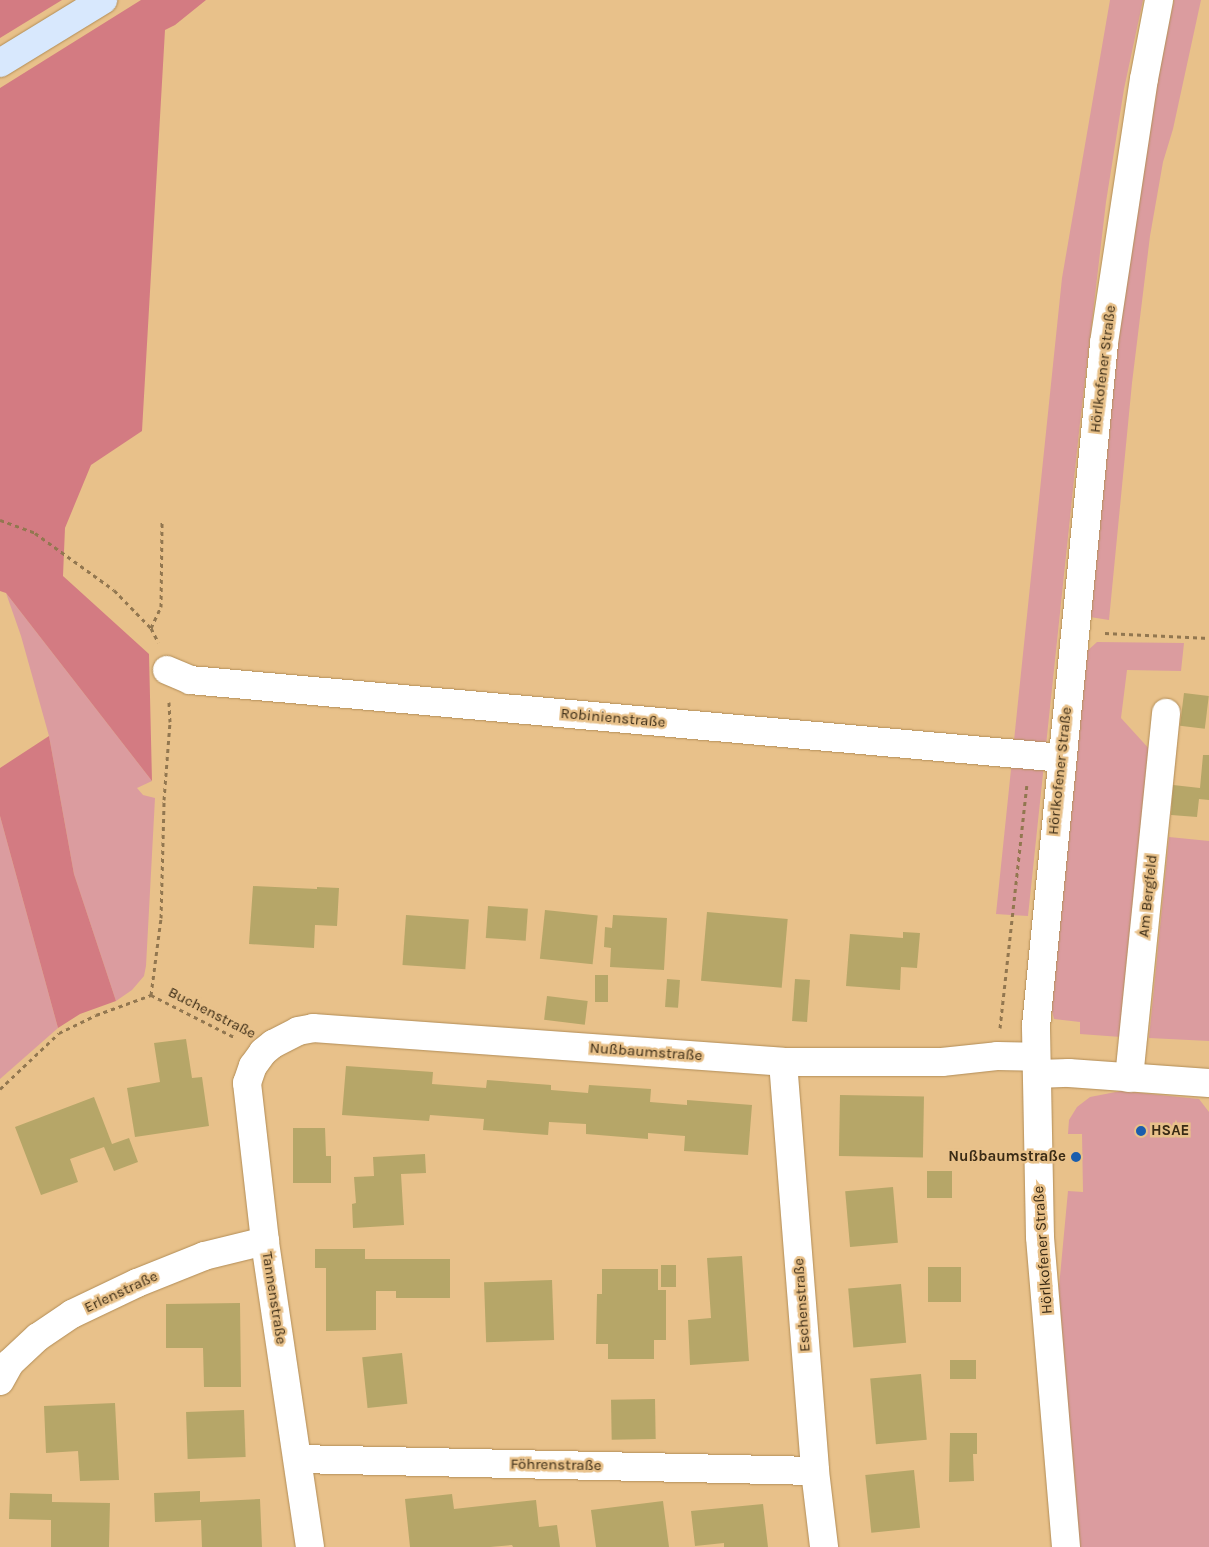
<!DOCTYPE html>
<meta charset="utf-8">
<style>
body{margin:0}
#map{position:relative;width:1209px;height:1547px;overflow:hidden;background:#e8c18a;font-family:Karla,sans-serif}
div>[style]{position:absolute}
.green>*{inset:0;background:#db9c9f}
.forest>*{inset:0;background:#d37b82}
.building>*{inset:0;background:#b6a668;transform-origin:0 0}
.path>*{height:3px;margin-top:-1.5px;transform-origin:0;background:repeating-linear-gradient(90deg,#927750 0 4px,transparent 0 8px)}
.roads{filter:drop-shadow(0 0 1px #b28d57) drop-shadow(0 0 1px #b28d57)}
.minor>*{height:28px;margin:-14px;padding:0 14px;transform-origin:14px;border-radius:14px;background:#fff}
.tertiary>*{height:28px;margin:-14px;padding:0 14px;transform-origin:14px;border-radius:14px;background:#fff}
.primary>*{height:28px;margin:-14px;padding:0 14px;transform-origin:14px;border-radius:14px;background:#d8e8fd}
.dots>*{width:14px;height:14px;translate:-50% -50%;box-sizing:border-box;border:2px solid #e8c18a;border-radius:50%}
span{translate:-50% -50%;white-space:nowrap;text-align:center;line-height:1.15;-webkit-text-stroke:5px #e8c18a;paint-order:stroke}
.street-label{font-size:15px;color:#3a2b15}
.poi-label{font-size:15px;color:#3a2b15;font-weight:700}
.left{translate:0 -50%;text-align:left}
.right{translate:-100% -50%;text-align:right}
</style>
<div id="map">
<div class="green">
<i style="clip-path:polygon(1110px 0,1143px 0,1124px 89px,1106px 202px,1080px 423px,1028px 916px,996px 914px,1062px 278px)"></i>
<i style="clip-path:polygon(1174px 0,1201px 0,1173px 129px,1163px 162px,1150px 236px,1132px 383px,1109px 620px,1090px 617px,1118px 332px,1152px 105px)"></i>
<i style="clip-path:polygon(6px 593px,152px 781px,137px 788px,143px 795px,155px 798px,146px 966px,144px 976px,132px 990px,116px 1001px,74px 874px,49px 736px,21px 636px)"></i>
<i style="clip-path:polygon(1097px 642px,1184px 643px,1181px 671px,1127px 670px,1121px 718px,1152px 752px,1121px 1037px,1080px 1034px,1080px 1022px,1054px 1019px,1051px 1007px,1085px 653px)"></i>
<i style="clip-path:polygon(0 816px,58px 1028px,0 1079px)"></i>
<i style="clip-path:polygon(1169px 837px,1209px 841px,1209px 1041px,1149px 1038px)"></i>
<i style="clip-path:polygon(1121px 1091px,1199px 1099px,1209px 1112px,1209px 1547px,1077px 1547px,1059px 1287px,1068px 1191px,1083px 1192px,1082px 1134px,1068px 1134px,1069px 1120px,1077px 1107px,1090px 1097px)"></i>
</div>
<div class="forest">
<i style="clip-path:polygon(0 0,62px 0,0 38px)"></i>
<i style="clip-path:polygon(141px 0,206px 0,175px 25px,165px 30px,142px 431px,91px 465px,65px 528px,63px 576px,149px 654px,152px 781px,6px 593px,0 591px,0 88px)"></i>
<i style="clip-path:polygon(49px 736px,74px 874px,116px 1001px,80px 1014px,58px 1028px,0 816px,0 768px)"></i>
</div>
<div class="building">
<i style="left:1184px;top:693px;width:25px;height:33px;rotate:7deg"></i>
<i style="clip-path:polygon(1203px 755px,1209px 755px,1209px 800px,1199px 799px,1197px 817px,1171px 815px,1173px 785px,1200px 788px)"></i>
<i style="clip-path:polygon(253px 886px,317px 889px,317px 887px,339px 888px,337px 926px,315px 925px,314px 948px,249px 944px)"></i>
<i style="left:488px;top:906px;width:40px;height:32px;rotate:4deg"></i>
<i style="left:545px;top:910px;width:53px;height:49px;rotate:6deg"></i>
<i style="left:707px;top:912px;width:81px;height:69px;rotate:5deg"></i>
<i style="left:406px;top:915px;width:63px;height:50px;rotate:4deg"></i>
<i style="clip-path:polygon(613px 915px,667px 918px,664px 970px,610px 967px,611px 948px,604px 947px,605px 927px,612px 928px)"></i>
<i style="clip-path:polygon(903px 932px,920px 933px,917px 968px,901px 967px,900px 990px,846px 986px,850px 934px,903px 938px)"></i>
<i style="left:595px;top:975px;width:13px;height:27px"></i>
<i style="left:667px;top:979px;width:13px;height:28px;rotate:4deg"></i>
<i style="left:795px;top:979px;width:15px;height:42px;rotate:4deg"></i>
<i style="left:547px;top:996px;width:41px;height:24px;rotate:7deg"></i>
<i style="clip-path:polygon(186px 1039px,192px 1078px,202px 1077px,209px 1126px,135px 1137px,127px 1088px,160px 1082px,154px 1043px)"></i>
<i style="clip-path:polygon(346px 1066px,433px 1072px,432px 1084px,486px 1088px,487px 1080px,551px 1085px,551px 1090px,588px 1093px,589px 1085px,651px 1089px,650px 1102px,687px 1105px,687px 1100px,752px 1105px,748px 1155px,684px 1151px,685px 1136px,648px 1133px,648px 1139px,586px 1134px,586px 1124px,549px 1122px,548px 1135px,483px 1130px,484px 1119px,430px 1115px,429px 1121px,342px 1115px)"></i>
<i style="left:840px;top:1095px;width:84px;height:61px;rotate:1deg"></i>
<i style="clip-path:polygon(94px 1097px,112px 1144px,129px 1138px,138px 1162px,114px 1171px,104px 1147px,70px 1159px,78px 1182px,41px 1195px,15px 1127px)"></i>
<i style="clip-path:polygon(293px 1128px,325px 1128px,326px 1156px,331px 1156px,331px 1183px,293px 1183px)"></i>
<i style="clip-path:polygon(425px 1154px,426px 1173px,401px 1174px,404px 1225px,353px 1228px,352px 1204px,356px 1203px,354px 1177px,374px 1176px,373px 1157px)"></i>
<i style="left:927px;top:1171px;width:25px;height:27px"></i>
<i style="left:893px;top:1187px;width:56px;height:48px;rotate:85deg"></i>
<i style="clip-path:polygon(315px 1249px,365px 1249px,365px 1259px,450px 1259px,450px 1298px,396px 1298px,396px 1291px,376px 1291px,376px 1330px,326px 1331px,326px 1268px,315px 1268px)"></i>
<i style="clip-path:polygon(742px 1256px,749px 1361px,690px 1365px,688px 1320px,711px 1318px,707px 1258px)"></i>
<i style="left:661px;top:1265px;width:15px;height:22px"></i>
<i style="left:928px;top:1267px;width:33px;height:35px"></i>
<i style="clip-path:polygon(602px 1269px,658px 1269px,658px 1290px,666px 1290px,666px 1340px,654px 1340px,654px 1359px,608px 1359px,608px 1344px,596px 1344px,597px 1294px,602px 1294px)"></i>
<i style="left:552px;top:1280px;width:60px;height:68px;rotate:88deg"></i>
<i style="left:901px;top:1284px;width:59px;height:53px;rotate:85deg"></i>
<i style="clip-path:polygon(240px 1303px,241px 1387px,204px 1387px,203px 1348px,166px 1348px,166px 1304px)"></i>
<i style="left:402px;top:1353px;width:51px;height:40px;rotate:84deg"></i>
<i style="left:950px;top:1360px;width:26px;height:19px"></i>
<i style="left:921px;top:1374px;width:66px;height:51px;rotate:85deg"></i>
<i style="left:655px;top:1399px;width:40px;height:44px;rotate:89deg"></i>
<i style="clip-path:polygon(115px 1403px,119px 1480px,80px 1481px,78px 1451px,46px 1453px,44px 1406px)"></i>
<i style="left:244px;top:1410px;width:47px;height:58px;rotate:88deg"></i>
<i style="clip-path:polygon(950px 1433px,977px 1433px,977px 1454px,973px 1454px,974px 1481px,949px 1482px)"></i>
<i style="left:914px;top:1470px;width:58px;height:49px;rotate:84deg"></i>
<i style="clip-path:polygon(200px 1491px,200px 1502px,260px 1499px,262px 1547px,202px 1547px,201px 1520px,155px 1522px,154px 1493px)"></i>
<i style="clip-path:polygon(10px 1493px,52px 1494px,52px 1502px,110px 1503px,109px 1547px,51px 1547px,51px 1520px,9px 1519px)"></i>
<i style="clip-path:polygon(452px 1494px,454px 1509px,536px 1500px,539px 1527px,557px 1525px,560px 1547px,513px 1547px,512px 1545px,490px 1547px,410px 1547px,405px 1499px)"></i>
<i style="clip-path:polygon(663px 1501px,669px 1547px,596px 1547px,591px 1510px)"></i>
<i style="clip-path:polygon(763px 1504px,768px 1547px,724px 1547px,724px 1543px,695px 1546px,691px 1511px)"></i>
</div>
<div class="path">
<i style="left:0;top:520px;width:37px;rotate:20deg"></i>
<i style="left:35px;top:533px;width:97px;rotate:35.8deg"></i>
<i style="left:114px;top:590px;width:53px;rotate:45.8deg"></i>
<i style="left:151px;top:628px;width:16px;rotate:63deg"></i>
<i style="left:151px;top:628px;width:23px;rotate:-65deg"></i>
<i style="left:161px;top:607px;width:85px;rotate:-89.3deg"></i>
<i style="left:1105px;top:633px;width:104px;rotate:2.8deg"></i>
<i style="left:151px;top:995px;width:78px;rotate:-82.6deg"></i>
<i style="left:161px;top:918px;width:118px;rotate:-88.5deg"></i>
<i style="left:164px;top:800px;width:78px;rotate:-85.6deg"></i>
<i style="left:170px;top:722px;width:20px;rotate:-93deg"></i>
<i style="left:1000px;top:1028px;width:244px;rotate:-83.7deg"></i>
<i style="left:0;top:1089px;width:81px;rotate:-43.5deg"></i>
<i style="left:59px;top:1033px;width:41px;rotate:-25.9deg"></i>
<i style="left:96px;top:1015px;width:59px;rotate:-20deg"></i>
<i style="left:151px;top:995px;width:95px;rotate:26.8deg"></i>
</div>
<div class="roads">
<div class="minor">
<i style="left:167px;top:670px;width:25px;rotate:23deg"></i>
<i style="left:190px;top:680px;width:875px;rotate:5.11deg"></i>
<i style="left:783px;top:1062px;width:410px;rotate:85.5deg"></i>
<i style="left:815px;top:1471px;width:77px;rotate:83.2deg"></i>
<i style="left:1037px;top:1074px;width:32px;rotate:-2deg"></i>
<i style="left:1069px;top:1073px;width:140px;rotate:4.1deg"></i>
<i style="left:1129px;top:1078px;width:367px;rotate:-84.2deg"></i>
<i style="left:0;top:1381px;width:21px;rotate:-61deg"></i>
<i style="left:10px;top:1363px;width:38px;rotate:-43deg"></i>
<i style="left:38px;top:1337px;width:41px;rotate:-34.1deg"></i>
<i style="left:72px;top:1314px;width:72px;rotate:-25.5deg"></i>
<i style="left:137px;top:1283px;width:72px;rotate:-21.9deg"></i>
<i style="left:204px;top:1256px;width:63px;rotate:-13.8deg"></i>
<i style="left:298px;top:1459px;width:517px;rotate:1.33deg"></i>
<i style="left:310px;top:1547px;width:309px;rotate:-98.4deg"></i>
<i style="left:265px;top:1241px;width:159px;rotate:-96.5deg"></i>
<i style="left:247px;top:1083px;width:18px;rotate:-71deg"></i>
<i style="left:253px;top:1066px;width:17px;rotate:-54deg"></i>
<i style="left:263px;top:1052px;width:13px;rotate:-39deg"></i>
<i style="left:273px;top:1044px;width:28px;rotate:-27deg"></i>
<i style="left:298px;top:1031px;width:15px;rotate:-11deg"></i>
<i style="left:313px;top:1028px;width:471px;rotate:4.1deg"></i>
<i style="left:783px;top:1062px;width:159px"></i>
<i style="left:942px;top:1062px;width:55px;rotate:-6.2deg"></i>
<i style="left:997px;top:1056px;width:39px;rotate:1deg"></i>
</div>
<div class="tertiary">
<i style="left:1066px;top:1547px;width:311px;rotate:-94.8deg"></i>
<i style="left:1040px;top:1237px;width:211px;rotate:-91.1deg"></i>
<i style="left:1036px;top:1026px;width:686px;rotate:-84.31deg"></i>
<i style="left:1104px;top:343px;width:267px;rotate:-81.4deg"></i>
<i style="left:1144px;top:79px;width:80px;rotate:-79.2deg"></i>
</div>
<div class="primary">
<i style="left:0;top:63px;width:121px;rotate:-31.5deg"></i>
</div>
</div>
<div class="dots">
<i style="left:1141px;top:1131px;background:#1a5dad"></i>
<i style="left:1076px;top:1157px;background:#1a5dad"></i>
</div>
<div class="street-label">
<span style="left:1103px;top:369px;rotate:-83deg">Hörlkofener Straße</span>
<span style="left:613px;top:718px;rotate:5deg">Robinienstraße</span>
<span style="left:1060px;top:771px;rotate:-84deg">Hörlkofener Straße</span>
<span style="left:1148px;top:896px;rotate:-84deg">Am Bergfeld</span>
<span style="left:212px;top:1013px;rotate:27deg">Buchenstraße</span>
<span style="left:646px;top:1052px;rotate:4deg">Nußbaumstraße</span>
<span style="left:1043px;top:1250px;rotate:-94deg">Hörlkofener Straße</span>
<span style="left:121px;top:1292px;rotate:-25deg">Erlenstraße</span>
<span style="left:274px;top:1298px;rotate:81deg">Tannenstraße</span>
<span style="left:802px;top:1305px;rotate:-94deg">Eschenstraße</span>
<span style="left:556px;top:1465px;rotate:1deg">Föhrenstraße</span>
</div>
<div class="poi-label">
<span class="left" style="left:1151px;top:1131px">HSAE</span>
<span class="right" style="left:1066px;top:1157px">Nußbaumstraße</span>
</div>
</div>
